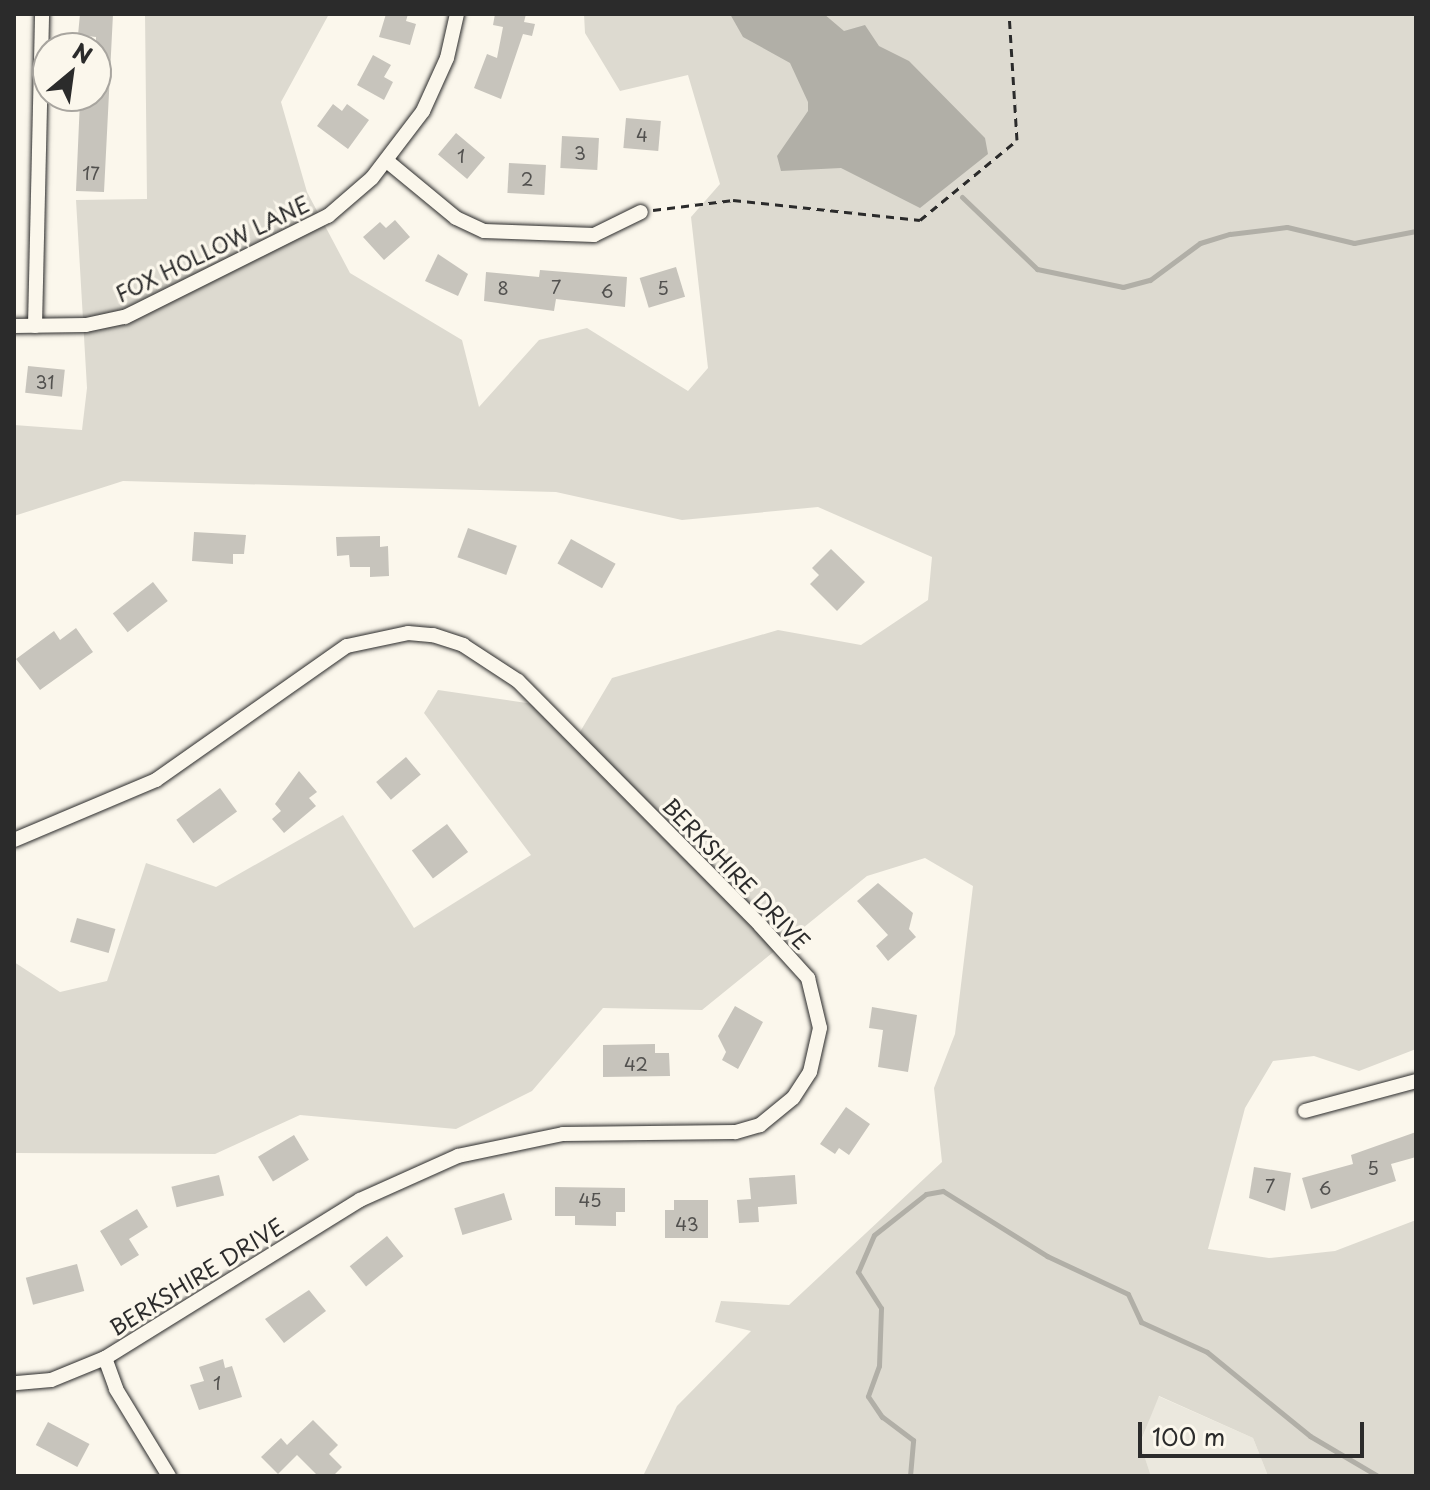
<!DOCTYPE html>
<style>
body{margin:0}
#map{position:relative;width:1430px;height:1490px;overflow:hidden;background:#fbf7ec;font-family:"Playpen Sans",sans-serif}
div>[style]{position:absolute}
.built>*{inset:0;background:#ebe8de}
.green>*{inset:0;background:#dddad0}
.water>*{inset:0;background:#b1afa7}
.stream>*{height:5px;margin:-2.5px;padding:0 2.5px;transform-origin:2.5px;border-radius:2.5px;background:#b1afa7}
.building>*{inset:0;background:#c7c4bc;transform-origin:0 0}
.path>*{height:3px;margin-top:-1.5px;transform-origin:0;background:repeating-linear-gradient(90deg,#2b2b2b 0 8px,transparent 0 14px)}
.roads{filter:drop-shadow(0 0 2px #2b2b2b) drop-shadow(0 0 2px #2b2b2b)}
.minor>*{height:14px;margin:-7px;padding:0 7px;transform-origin:7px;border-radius:7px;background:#fbf7ec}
span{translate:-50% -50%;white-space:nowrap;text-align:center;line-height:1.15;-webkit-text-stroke:7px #fbf7ec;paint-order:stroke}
.number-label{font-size:18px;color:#52514f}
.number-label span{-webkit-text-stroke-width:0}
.street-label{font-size:22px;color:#2b2b2b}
.frame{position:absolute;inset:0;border:16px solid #2b2b2b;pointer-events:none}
.north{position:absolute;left:32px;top:32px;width:80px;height:80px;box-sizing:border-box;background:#fbf7ec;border:2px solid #a8a59f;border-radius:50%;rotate:29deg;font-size:22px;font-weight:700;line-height:32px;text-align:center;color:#2b2b2b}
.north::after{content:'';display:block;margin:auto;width:28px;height:36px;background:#2b2b2b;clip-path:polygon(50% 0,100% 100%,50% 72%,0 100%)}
.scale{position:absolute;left:1138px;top:1422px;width:226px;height:36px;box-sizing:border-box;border:4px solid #2b2b2b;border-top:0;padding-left:10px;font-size:24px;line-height:28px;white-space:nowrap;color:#2b2b2b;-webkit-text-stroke:6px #fbf7ec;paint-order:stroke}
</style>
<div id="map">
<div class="built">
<i style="clip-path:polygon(1158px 1396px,1253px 1438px,1268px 1476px,1151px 1476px,1140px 1444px)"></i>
</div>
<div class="green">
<i style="clip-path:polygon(145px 14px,329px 14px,281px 102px,307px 192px,350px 273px,462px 340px,479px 407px,539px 340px,587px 328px,688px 391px,708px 368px,691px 217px,720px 184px,688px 75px,620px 91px,585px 33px,584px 14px,1416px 14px,1416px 1049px,1359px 1071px,1314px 1056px,1273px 1061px,1245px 1108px,1208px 1249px,1269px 1258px,1335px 1251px,1416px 1220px,1416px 1476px,1268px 1476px,1253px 1438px,1159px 1396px,1140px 1443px,1151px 1476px,643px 1476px,677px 1406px,751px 1331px,715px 1322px,721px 1301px,789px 1305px,942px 1162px,934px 1088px,955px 1034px,973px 886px,925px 858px,867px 876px,702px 1010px,603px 1008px,532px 1091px,456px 1129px,300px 1115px,215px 1154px,16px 1153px,14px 1160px,14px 962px,60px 992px,107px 981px,146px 863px,216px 887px,343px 815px,414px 928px,531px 855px,424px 713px,438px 690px,547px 706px,577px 737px,612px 678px,778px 630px,861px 645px,928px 600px,932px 557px,818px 507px,682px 520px,556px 492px,123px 481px,14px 516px,14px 425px,82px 430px,87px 388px,76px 200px,147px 199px)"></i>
</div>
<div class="water">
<i style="clip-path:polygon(730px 14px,824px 14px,844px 31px,865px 25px,879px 46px,909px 61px,985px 138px,988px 154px,920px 208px,841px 168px,781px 171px,777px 156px,808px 111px,808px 102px,790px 63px,743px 37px)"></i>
</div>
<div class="stream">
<i style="left:962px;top:197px;width:104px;rotate:43.8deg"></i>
<i style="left:1037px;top:269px;width:88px;rotate:11.8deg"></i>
<i style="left:1123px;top:287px;width:28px;rotate:-15deg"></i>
<i style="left:1150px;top:280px;width:62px;rotate:-36.5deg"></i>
<i style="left:1200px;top:243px;width:31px;rotate:-17deg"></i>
<i style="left:1230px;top:234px;width:57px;rotate:-7deg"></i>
<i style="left:1287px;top:227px;width:69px;rotate:13.4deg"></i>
<i style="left:1354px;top:243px;width:63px;rotate:-11deg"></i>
<i style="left:910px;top:1476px;width:36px;rotate:-85deg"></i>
<i style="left:913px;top:1440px;width:39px;rotate:-143deg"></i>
<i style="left:882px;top:1417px;width:25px;rotate:-124deg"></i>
<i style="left:868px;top:1396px;width:32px;rotate:-70deg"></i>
<i style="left:879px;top:1366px;width:58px;rotate:-88deg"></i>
<i style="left:881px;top:1308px;width:43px;rotate:-122.6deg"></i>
<i style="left:858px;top:1272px;width:40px;rotate:-66.6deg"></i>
<i style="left:874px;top:1235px;width:66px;rotate:-38.3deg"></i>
<i style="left:926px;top:1194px;width:17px;rotate:-10deg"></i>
<i style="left:943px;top:1191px;width:123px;rotate:32deg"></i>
<i style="left:1047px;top:1256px;width:89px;rotate:25.1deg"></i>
<i style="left:1128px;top:1294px;width:31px;rotate:65deg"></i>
<i style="left:1141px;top:1322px;width:72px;rotate:24.4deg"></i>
<i style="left:1207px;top:1352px;width:133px;rotate:39.2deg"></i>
<i style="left:1310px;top:1436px;width:79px;rotate:30.5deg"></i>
</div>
<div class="building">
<i style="clip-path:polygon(80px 14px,113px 14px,104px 192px,76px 191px,80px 100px,96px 101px,96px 37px,78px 35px)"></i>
<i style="clip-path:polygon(386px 14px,408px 14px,406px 21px,416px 24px,410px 45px,379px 37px)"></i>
<i style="clip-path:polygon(495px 14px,526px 14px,524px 22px,535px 24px,532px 36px,523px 34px,501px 99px,474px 88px,487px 54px,497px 58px,503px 27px,493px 25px)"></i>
<i style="clip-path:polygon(373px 55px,391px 65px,384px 77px,393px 82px,384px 100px,357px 85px)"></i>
<i style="clip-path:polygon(333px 104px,342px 111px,347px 104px,369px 120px,348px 149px,317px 126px)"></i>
<i style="left:626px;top:118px;width:35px;height:30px;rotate:5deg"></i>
<i style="left:456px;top:133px;width:38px;height:28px;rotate:40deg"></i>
<i style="left:562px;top:136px;width:37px;height:32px;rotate:3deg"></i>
<i style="left:509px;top:163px;width:37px;height:30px;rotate:3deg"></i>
<i style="clip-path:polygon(395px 220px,410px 237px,384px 260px,363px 237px,380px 222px,386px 228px)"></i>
<i style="clip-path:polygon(438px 254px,468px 274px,458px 296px,425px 281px)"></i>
<i style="left:676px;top:267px;width:31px;height:38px;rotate:73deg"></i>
<i style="clip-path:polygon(540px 270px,627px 277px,625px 307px,556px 299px,554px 311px,484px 301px,486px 272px,539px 277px)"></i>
<i style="left:28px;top:366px;width:37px;height:27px;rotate:6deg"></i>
<i style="left:468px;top:528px;width:52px;height:31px;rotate:20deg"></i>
<i style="clip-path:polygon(194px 532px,246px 535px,244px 554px,233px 554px,233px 564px,192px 561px)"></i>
<i style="clip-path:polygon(380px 536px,380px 547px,388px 546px,389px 576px,370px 577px,370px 567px,350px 567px,349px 555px,337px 556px,336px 537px)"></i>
<i style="left:571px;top:539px;width:51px;height:28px;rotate:29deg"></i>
<i style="clip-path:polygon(831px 549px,865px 582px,837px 611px,810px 584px,819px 575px,812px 568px)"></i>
<i style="left:153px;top:582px;width:24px;height:51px;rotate:52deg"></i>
<i style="clip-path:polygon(76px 628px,93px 652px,40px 690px,16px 659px,54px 631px,60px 640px)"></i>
<i style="left:406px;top:757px;width:23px;height:39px;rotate:50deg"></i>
<i style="clip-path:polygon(299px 771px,317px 792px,309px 798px,316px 806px,284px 833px,272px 819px,281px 811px,275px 804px)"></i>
<i style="left:220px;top:788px;width:29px;height:54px;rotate:54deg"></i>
<i style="left:447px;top:824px;width:35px;height:44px;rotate:53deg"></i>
<i style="clip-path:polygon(878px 883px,913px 913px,909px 929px,916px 937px,888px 961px,876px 946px,888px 935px,857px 901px)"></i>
<i style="left:77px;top:918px;width:40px;height:25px;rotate:16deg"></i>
<i style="clip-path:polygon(735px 1006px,763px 1022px,738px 1069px,722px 1060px,726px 1052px,718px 1036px)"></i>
<i style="clip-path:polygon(872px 1007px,917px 1015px,908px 1072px,878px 1067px,883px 1030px,869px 1028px)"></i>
<i style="clip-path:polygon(655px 1044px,655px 1053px,669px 1053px,670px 1076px,603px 1077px,603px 1045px)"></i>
<i style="clip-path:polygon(846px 1107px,870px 1124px,849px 1155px,839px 1148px,835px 1154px,820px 1144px)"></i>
<i style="clip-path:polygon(1416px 1132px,1416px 1157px,1391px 1164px,1396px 1181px,1311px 1209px,1302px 1178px,1353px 1164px,1351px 1155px)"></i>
<i style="left:294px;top:1135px;width:29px;height:42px;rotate:59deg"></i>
<i style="clip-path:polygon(1254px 1167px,1291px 1173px,1285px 1211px,1249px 1198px)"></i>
<i style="left:219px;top:1175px;width:21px;height:49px;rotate:76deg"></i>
<i style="clip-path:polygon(795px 1175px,797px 1204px,758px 1207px,759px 1222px,739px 1223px,737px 1200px,751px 1199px,749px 1178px)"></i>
<i style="clip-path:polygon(555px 1187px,625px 1188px,625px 1212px,616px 1212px,616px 1226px,575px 1225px,575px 1216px,555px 1216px)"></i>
<i style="left:504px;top:1193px;width:28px;height:52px;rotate:73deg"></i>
<i style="clip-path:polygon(674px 1200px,708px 1200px,708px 1238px,665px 1238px,665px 1210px,674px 1210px)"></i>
<i style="clip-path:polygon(137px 1209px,148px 1227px,129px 1239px,139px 1255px,121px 1266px,100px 1231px)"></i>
<i style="left:387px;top:1236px;width:26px;height:48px;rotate:51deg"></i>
<i style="left:77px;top:1264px;width:28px;height:53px;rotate:75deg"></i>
<i style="clip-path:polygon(309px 1290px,326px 1311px,284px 1343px,265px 1319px)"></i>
<i style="clip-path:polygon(223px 1359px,225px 1368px,232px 1366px,242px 1397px,199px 1410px,190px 1385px,204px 1381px,199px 1367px)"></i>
<i style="clip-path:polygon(313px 1420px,338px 1445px,329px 1454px,342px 1467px,333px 1476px,318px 1476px,297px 1455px,278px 1474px,261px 1457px,281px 1438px,287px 1445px)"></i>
<i style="left:48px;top:1422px;width:47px;height:26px;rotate:28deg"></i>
</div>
<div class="path">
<i style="left:653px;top:210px;width:81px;rotate:-7.1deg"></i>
<i style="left:733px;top:200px;width:188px;rotate:6.1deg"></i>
<i style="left:920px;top:220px;width:126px;rotate:-39.5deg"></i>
<i style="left:1017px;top:140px;width:126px;rotate:-93.6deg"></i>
</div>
<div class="roads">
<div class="minor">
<i style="left:387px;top:161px;width:89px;rotate:39.6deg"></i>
<i style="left:456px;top:218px;width:31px;rotate:25deg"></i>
<i style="left:484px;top:231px;width:110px;rotate:2.1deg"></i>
<i style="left:594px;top:235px;width:52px;rotate:-26.1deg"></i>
<i style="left:14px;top:326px;width:72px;rotate:-0.8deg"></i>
<i style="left:86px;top:325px;width:40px;rotate:-12deg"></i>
<i style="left:125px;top:317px;width:227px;rotate:-26.5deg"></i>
<i style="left:328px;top:216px;width:58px;rotate:-40.8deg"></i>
<i style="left:372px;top:178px;width:84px;rotate:-52.7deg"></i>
<i style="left:423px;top:111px;width:58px;rotate:-65.6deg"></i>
<i style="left:447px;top:58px;width:45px;rotate:-77.2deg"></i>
<i style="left:35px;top:326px;width:312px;rotate:-88.7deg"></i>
<i style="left:14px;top:840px;width:154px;rotate:-22.9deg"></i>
<i style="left:156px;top:780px;width:233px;rotate:-35.1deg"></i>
<i style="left:347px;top:646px;width:62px;rotate:-12deg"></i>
<i style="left:408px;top:633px;width:25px;rotate:5deg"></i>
<i style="left:433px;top:635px;width:32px;rotate:18deg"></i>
<i style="left:463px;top:645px;width:66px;rotate:33.2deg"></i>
<i style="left:518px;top:681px;width:344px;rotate:45.2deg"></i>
<i style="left:760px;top:925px;width:72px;rotate:47.8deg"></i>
<i style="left:808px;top:978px;width:51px;rotate:76.5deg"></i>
<i style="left:820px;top:1028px;width:45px;rotate:102.8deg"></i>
<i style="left:810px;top:1072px;width:31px;rotate:123deg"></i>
<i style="left:793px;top:1098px;width:43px;rotate:140.7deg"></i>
<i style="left:760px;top:1125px;width:26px;rotate:164deg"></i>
<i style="left:735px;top:1132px;width:172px;rotate:179.3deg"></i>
<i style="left:563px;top:1134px;width:107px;rotate:168.2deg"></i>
<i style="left:458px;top:1156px;width:107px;rotate:155.8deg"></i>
<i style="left:360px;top:1200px;width:300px;rotate:148.2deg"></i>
<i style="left:105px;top:1358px;width:58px;rotate:157.8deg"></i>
<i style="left:51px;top:1380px;width:37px;rotate:175deg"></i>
<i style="left:1305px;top:1111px;width:115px;rotate:-15.1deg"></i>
<i style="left:105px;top:1358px;width:33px;rotate:70deg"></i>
<i style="left:116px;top:1389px;width:102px;rotate:58.7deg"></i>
</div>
</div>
<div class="number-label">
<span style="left:642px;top:135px">4</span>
<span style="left:580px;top:153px">3</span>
<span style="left:461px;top:156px">1</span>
<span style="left:91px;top:173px">17</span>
<span style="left:527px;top:179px">2</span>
<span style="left:556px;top:287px">7</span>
<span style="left:503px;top:288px">8</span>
<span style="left:663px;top:288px">5</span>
<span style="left:607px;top:291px">6</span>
<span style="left:45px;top:382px">31</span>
<span style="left:636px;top:1064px">42</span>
<span style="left:1373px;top:1168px">5</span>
<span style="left:1270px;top:1186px">7</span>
<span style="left:1325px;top:1188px">6</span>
<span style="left:590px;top:1200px">45</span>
<span style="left:687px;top:1224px">43</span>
<span style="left:217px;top:1383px">1</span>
</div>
<div class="street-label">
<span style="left:212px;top:248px;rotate:-26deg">FOX HOLLOW LANE</span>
<span style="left:737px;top:873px;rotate:46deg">BERKSHIRE DRIVE</span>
<span style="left:196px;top:1276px;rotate:-32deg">BERKSHIRE DRIVE</span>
</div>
<div class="frame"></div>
<div class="north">N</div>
<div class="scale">100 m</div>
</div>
